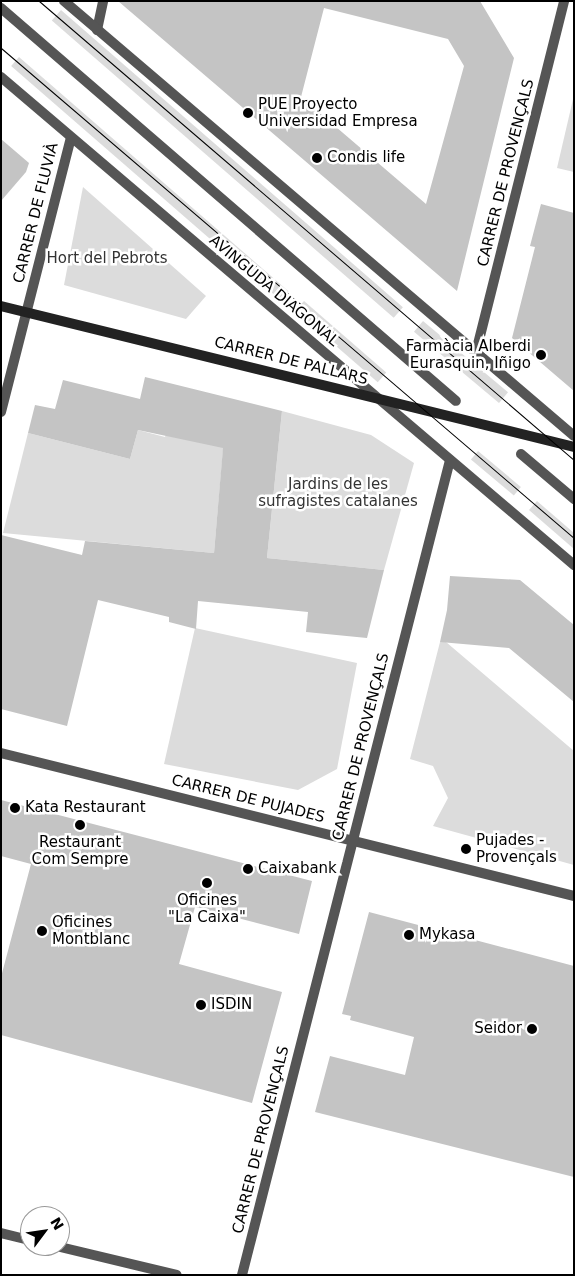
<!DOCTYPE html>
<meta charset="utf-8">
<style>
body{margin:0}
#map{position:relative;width:575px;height:1276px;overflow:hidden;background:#fff;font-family:"DejaVu Sans",sans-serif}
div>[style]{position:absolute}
.green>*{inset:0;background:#dcdcdc;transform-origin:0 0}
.building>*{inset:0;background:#c4c4c4}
.pedestrian>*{height:10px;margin:-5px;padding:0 5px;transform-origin:5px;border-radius:5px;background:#555}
.minor>*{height:10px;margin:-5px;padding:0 5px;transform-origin:5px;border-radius:5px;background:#555}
.tertiary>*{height:10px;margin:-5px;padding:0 5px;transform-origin:5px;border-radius:5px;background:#555}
.secondary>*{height:10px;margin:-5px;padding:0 5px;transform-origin:5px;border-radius:5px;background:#222}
.tram>*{height:1px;margin:-0.5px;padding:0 0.5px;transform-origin:0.5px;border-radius:0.5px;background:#000}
.dots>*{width:14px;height:14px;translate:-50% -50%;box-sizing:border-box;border:2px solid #fff;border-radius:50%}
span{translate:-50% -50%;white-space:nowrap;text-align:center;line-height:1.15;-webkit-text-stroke:5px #fff;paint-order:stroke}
.poi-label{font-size:15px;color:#000}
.left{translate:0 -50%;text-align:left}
.right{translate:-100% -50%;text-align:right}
.street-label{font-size:15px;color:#000}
.park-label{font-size:15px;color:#333}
.frame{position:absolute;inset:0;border:2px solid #000;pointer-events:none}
.north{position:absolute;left:20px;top:1206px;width:50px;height:50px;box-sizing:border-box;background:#fff;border:1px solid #999;border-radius:50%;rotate:59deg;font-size:14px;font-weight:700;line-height:20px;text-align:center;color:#000}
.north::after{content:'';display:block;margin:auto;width:18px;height:22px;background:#000;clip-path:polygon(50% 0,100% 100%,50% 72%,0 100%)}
</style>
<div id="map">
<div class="green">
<i style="left:61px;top:10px;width:453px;height:14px;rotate:41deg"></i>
<i style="left:19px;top:57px;width:357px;height:12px;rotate:41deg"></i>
<i style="clip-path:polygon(574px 95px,574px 172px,557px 168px)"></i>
<i style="clip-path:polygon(83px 187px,206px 296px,186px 319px,64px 285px)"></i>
<i style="left:304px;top:301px;width:109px;height:13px;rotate:41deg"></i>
<i style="left:423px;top:321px;width:111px;height:14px;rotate:40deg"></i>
<i style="clip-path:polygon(282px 411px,371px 435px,414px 463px,384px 570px,267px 558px)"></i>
<i style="clip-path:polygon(138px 430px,165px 437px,166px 434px,224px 439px,214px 553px,3px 533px,28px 433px,130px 459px)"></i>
<i style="left:478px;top:451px;width:56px;height:11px;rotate:40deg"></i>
<i style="clip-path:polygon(537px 501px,574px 533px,574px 549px,529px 510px)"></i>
<i style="clip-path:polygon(195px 628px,357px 663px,337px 769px,298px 790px,164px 764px)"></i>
<i style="clip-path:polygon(440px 642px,446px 642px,574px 751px,574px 865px,433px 826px,448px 798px,433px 766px,410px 759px)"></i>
</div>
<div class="building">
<i style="clip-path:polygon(evenodd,118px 1px,480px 1px,514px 58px,457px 291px,118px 1px,324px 8px,448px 39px,464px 66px,426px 204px,301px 97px,324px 8px)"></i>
<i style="clip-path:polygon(1px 139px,29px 163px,26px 172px,1px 201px)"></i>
<i style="clip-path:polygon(541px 204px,574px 213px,574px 391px,512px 338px,535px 247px,530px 246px)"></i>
<i style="clip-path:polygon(145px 377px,282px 411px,267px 558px,384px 570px,367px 638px,306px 632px,308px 612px,198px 601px,196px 629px,169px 622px,169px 617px,98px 600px,67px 726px,1px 709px,1px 535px,82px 555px,85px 541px,214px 553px,223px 448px,138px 430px,130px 459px,28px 433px,35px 405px,55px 409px,63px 380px,140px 399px)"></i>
<i style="clip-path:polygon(450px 576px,520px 580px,574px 625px,574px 702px,509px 648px,440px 642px,447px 610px)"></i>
<i style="clip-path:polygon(1px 800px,312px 881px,299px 934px,195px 907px,179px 964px,282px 992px,252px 1103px,1px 1035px,1px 977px,31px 864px,1px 856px)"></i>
<i style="clip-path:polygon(369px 912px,574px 966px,574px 1177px,315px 1112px,330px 1056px,405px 1075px,414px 1037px,350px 1020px,351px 1016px,342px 1014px)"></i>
</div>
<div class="pedestrian">
<i style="left:1px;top:8px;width:601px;rotate:40.82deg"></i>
<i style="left:521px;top:454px;width:70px;rotate:40.3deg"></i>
</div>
<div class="minor">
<i style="left:97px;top:30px;width:30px;rotate:-78deg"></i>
<i style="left:476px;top:352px;width:362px;rotate:-75.9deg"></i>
<i style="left:1px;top:412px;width:283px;rotate:-75.7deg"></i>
<i style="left:1px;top:753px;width:591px;rotate:14.01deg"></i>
<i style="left:242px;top:1275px;width:841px;rotate:-75.68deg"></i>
</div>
<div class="tertiary">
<i style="left:64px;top:1px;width:670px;rotate:40.46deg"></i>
<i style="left:1px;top:77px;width:753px;rotate:40.42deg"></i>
<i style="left:1px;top:1233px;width:30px;rotate:14deg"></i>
<i style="left:56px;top:1246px;width:124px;rotate:13.5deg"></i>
</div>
<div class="secondary">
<i style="left:1px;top:306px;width:590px;rotate:13.82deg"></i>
</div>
<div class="tram">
<i style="left:39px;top:1px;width:705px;rotate:40.63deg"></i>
<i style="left:1px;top:48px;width:754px;rotate:40.54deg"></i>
</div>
<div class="dots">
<i style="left:248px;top:113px;background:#000"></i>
<i style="left:317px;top:158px;background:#000"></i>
<i style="left:541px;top:355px;background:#000"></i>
<i style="left:15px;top:808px;background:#000"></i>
<i style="left:80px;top:825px;background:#000"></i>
<i style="left:466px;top:849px;background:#000"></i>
<i style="left:248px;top:869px;background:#000"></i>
<i style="left:207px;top:883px;background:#000"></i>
<i style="left:42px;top:931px;background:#000"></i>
<i style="left:409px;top:935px;background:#000"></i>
<i style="left:201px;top:1005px;background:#000"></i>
<i style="left:532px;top:1029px;background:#000"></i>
</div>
<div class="poi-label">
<span class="left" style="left:258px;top:113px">PUE Proyecto<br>Universidad Empresa</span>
<span class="left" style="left:327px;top:158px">Condis life</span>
<span class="right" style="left:531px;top:355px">Farmàcia Alberdi<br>Eurasquin, Iñigo</span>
<span class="left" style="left:25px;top:808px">Kata Restaurant</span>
<span class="left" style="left:476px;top:849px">Pujades -<br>Provençals</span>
<span style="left:80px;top:851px">Restaurant<br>Com Sempre</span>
<span class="left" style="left:258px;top:869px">Caixabank</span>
<span style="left:207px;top:909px">Oficines<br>"La Caixa"</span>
<span class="left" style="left:52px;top:931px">Oficines<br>Montblanc</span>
<span class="left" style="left:419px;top:935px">Mykasa</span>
<span class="left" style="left:211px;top:1005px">ISDIN</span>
<span class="right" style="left:522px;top:1029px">Seidor</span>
</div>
<div class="street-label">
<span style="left:506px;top:173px;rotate:-76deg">CARRER DE PROVENÇALS</span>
<span style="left:36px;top:213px;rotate:-76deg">CARRER DE FLUVIÀ</span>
<span style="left:274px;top:291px;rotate:40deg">AVINGUDA DIAGONAL</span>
<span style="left:291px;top:361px;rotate:14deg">CARRER DE PALLARS</span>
<span style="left:361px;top:747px;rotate:-76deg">CARRER DE PROVENÇALS</span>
<span style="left:248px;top:799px;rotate:14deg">CARRER DE PUJADES</span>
<span style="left:261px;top:1140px;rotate:-76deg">CARRER DE PROVENÇALS</span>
</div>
<div class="park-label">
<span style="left:107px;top:259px">Hort del Pebrots</span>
<span style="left:338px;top:493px">Jardins de les<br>sufragistes catalanes</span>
</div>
<div class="frame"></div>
<div class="north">N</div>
</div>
